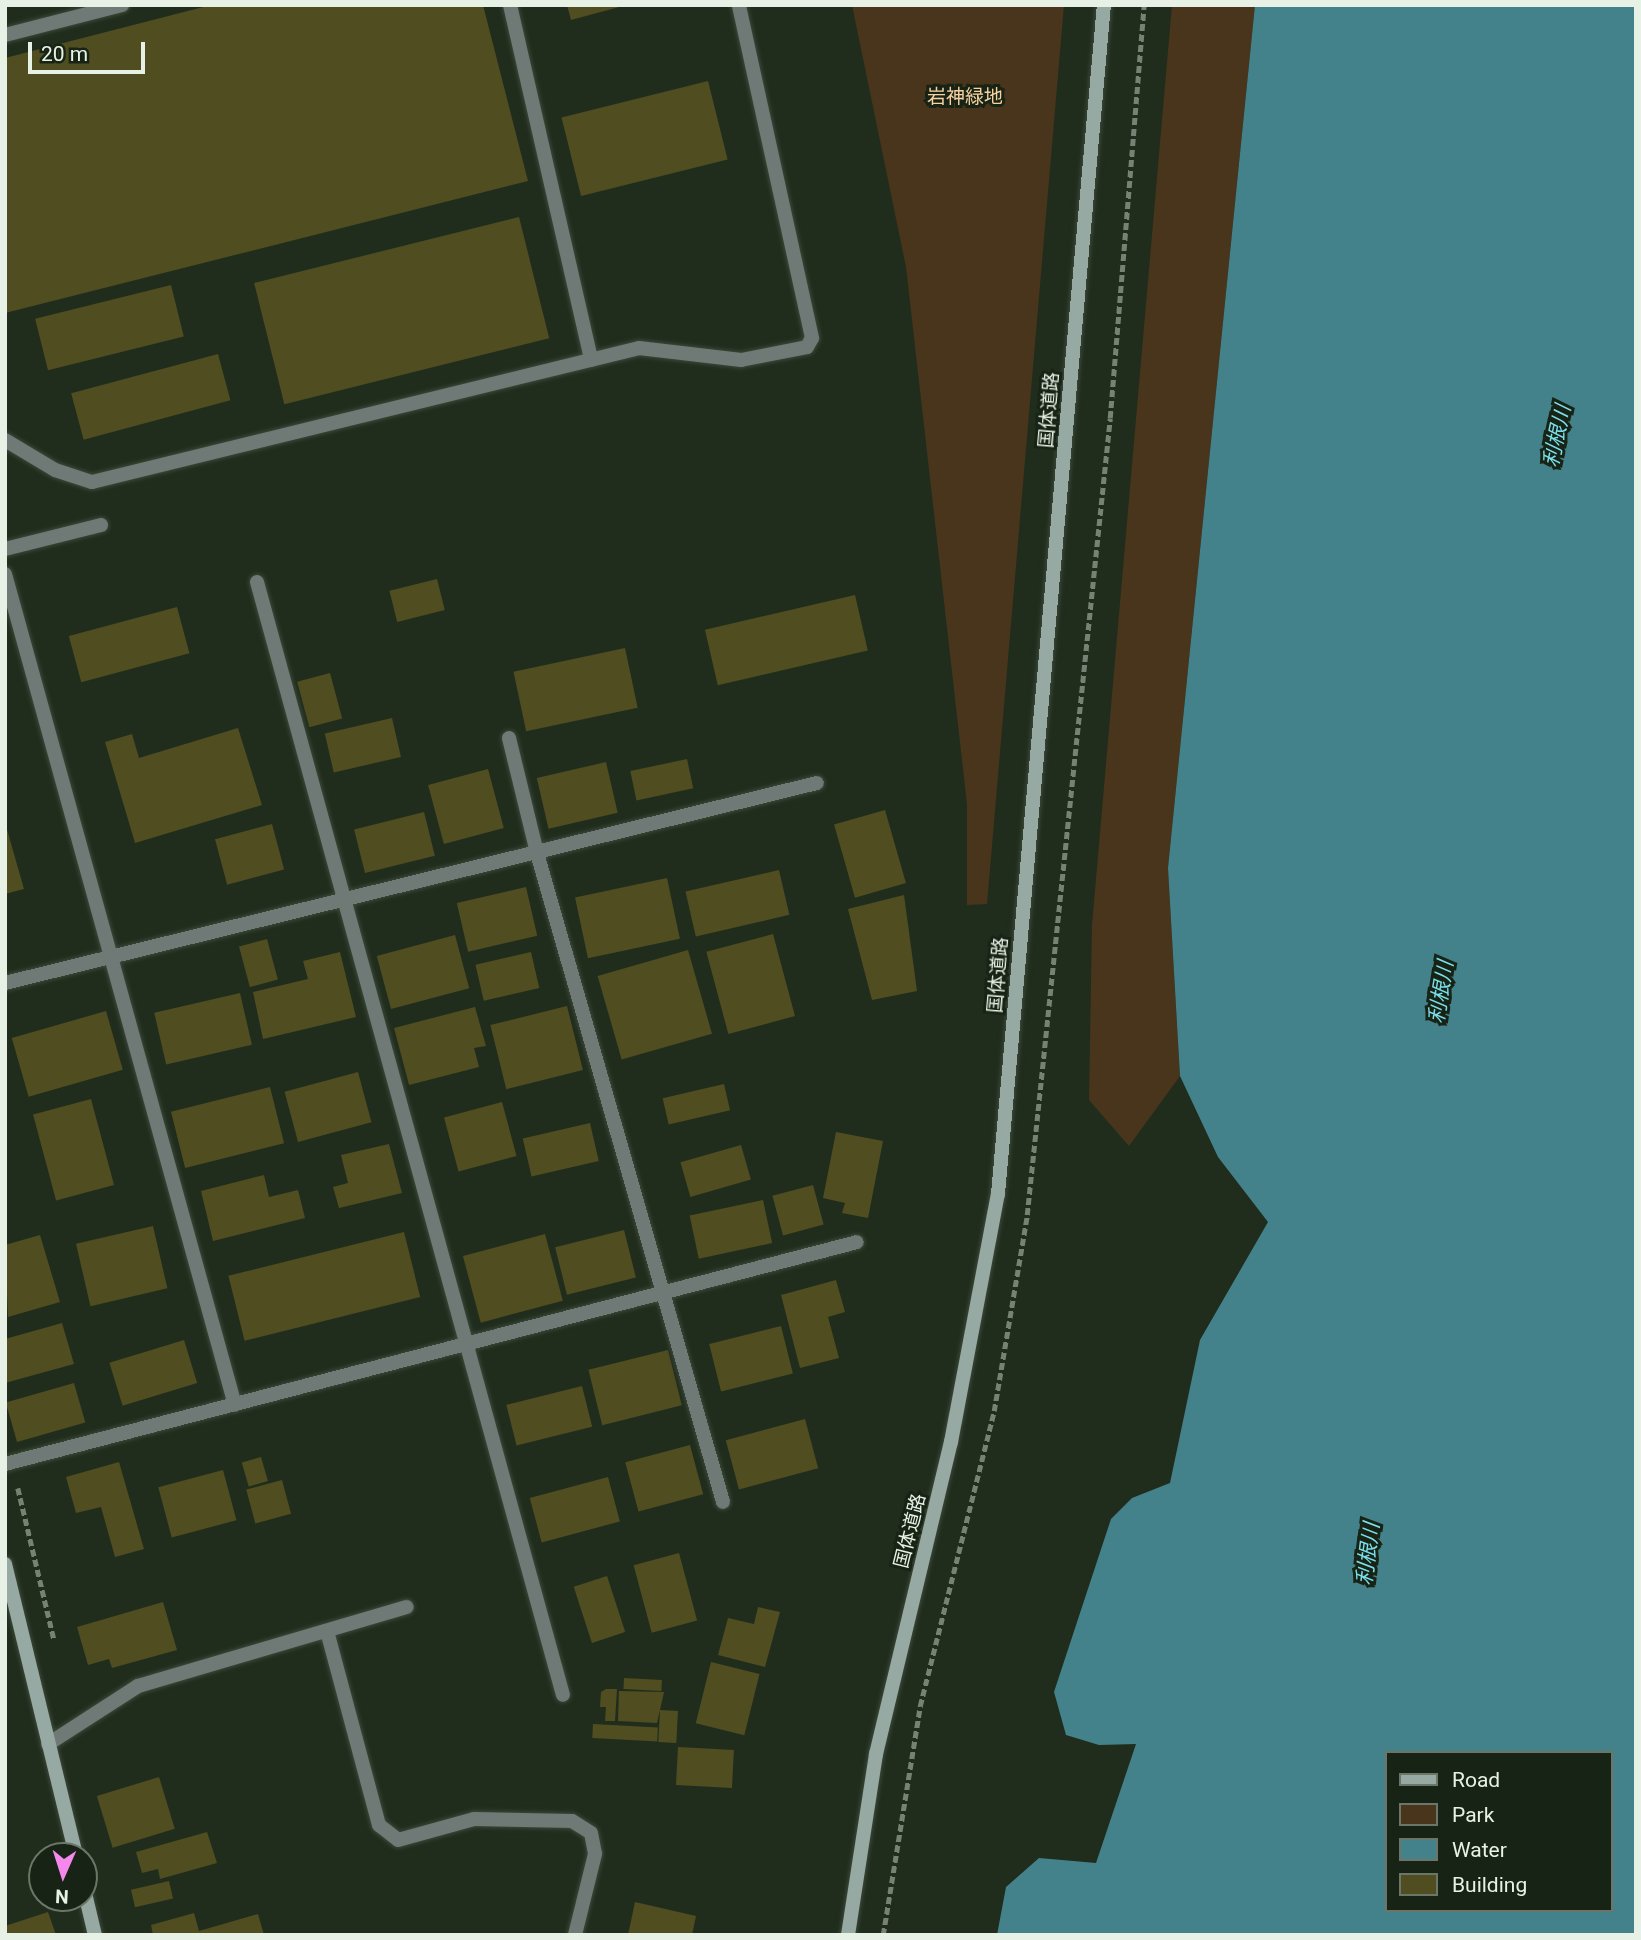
<!DOCTYPE html>
<meta charset="utf-8">
<style>
body{margin:0}
#map{position:relative;width:1641px;height:1940px;overflow:hidden;background:#202d1d;font-family:Roboto,"Noto Sans JP",sans-serif}
div>[style]{position:absolute}
.green>*{inset:0;background:#48351c}
.water>*{inset:0;background:#44828b}
.building>*{inset:0;background:#504d20;transform-origin:0 0}
.path>*{height:4.5px;margin-top:-2.25px;transform-origin:0;background:repeating-linear-gradient(90deg,#778275 0 7px,transparent 0 10.5px)}
.roads{filter:drop-shadow(0 0 2px #3c4839) drop-shadow(0 0 2px #3c4839)}
.lane>*{height:14px;margin:-7px;padding:0 7px;transform-origin:7px;border-radius:7px;background:#6f7a77}
.street>*{height:14px;margin:-7px;padding:0 7px;transform-origin:7px;border-radius:7px;background:#6f7a77}
.secondary>*{height:14px;margin:-7px;padding:0 7px;transform-origin:7px;border-radius:7px;background:#96a9a3}
span{translate:-50% -50%;white-space:nowrap;text-align:center;line-height:1.15;-webkit-text-stroke:6px #172314;paint-order:stroke}
.park-label{font-size:19px;color:#f8d1a1}
.street-label{font-size:19px;color:#e8f1e6}
.water-label{font-size:21px;color:#7adeec;font-style:italic}
.frame{position:absolute;inset:0;border:7px solid #e8f1e6;pointer-events:none}
.legend{position:absolute;left:1385px;top:1751px;width:228px;height:161px;box-sizing:border-box;background:#172314;border:2px solid #6b7568;margin:0;padding:9px 12px;list-style:none;font-size:21px;color:#e8f1e6}
.legend li{display:flex;align-items:center;gap:14px;height:35px}
.legend b{width:35px;border:2px solid #6b7568}
.north{position:absolute;left:28px;top:1842px;width:70px;height:70px;box-sizing:border-box;background:#172314;border:2px solid #6b7568;border-radius:50%;rotate:183deg;font-size:19px;font-weight:700;line-height:28px;text-align:center;color:#e8f1e6}
.north::after{content:'';display:block;margin:auto;width:24px;height:32px;background:#f688ed;clip-path:polygon(50% 0,100% 100%,50% 72%,0 100%)}
.scale{position:absolute;left:28px;top:42px;width:117px;height:32px;box-sizing:border-box;border:4px solid #e8f1e6;border-top:0;padding-left:9px;font-size:21px;line-height:24px;white-space:nowrap;color:#e8f1e6;-webkit-text-stroke:5px #172314;paint-order:stroke}
</style>
<div id="map">
<div class="green">
<i style="clip-path:polygon(852px 5px,1064px 5px,987px 904px,967px 905px,967px 804px,906px 267px)"></i>
<i style="clip-path:polygon(1172px 5px,1255px 5px,1168px 868px,1180px 1076px,1129px 1146px,1089px 1100px,1092px 925px)"></i>
</div>
<div class="water">
<i style="clip-path:polygon(evenodd,1255px 5px,1636px 5px,1636px 1935px,997px 1935px,1006px 1887px,1039px 1858px,1096px 1863px,1136px 1744px,1099px 1745px,1066px 1735px,1054px 1692px,1111px 1519px,1132px 1498px,1170px 1483px,1200px 1340px,1268px 1222px,1218px 1157px,1180px 1076px,1168px 868px,1255px 5px,1387px 1753px,1611px 1753px,1611px 1910px,1387px 1910px,1387px 1753px)"></i>
</div>
<div class="building">
<i style="clip-path:polygon(211px 5px,483px 5px,528px 181px,5px 313px,5px 58px)"></i>
<i style="clip-path:polygon(567px 5px,623px 5px,623px 6px,571px 20px)"></i>
<i style="left:708px;top:81px;width:81px;height:151px;rotate:76deg"></i>
<i style="left:519px;top:217px;width:125px;height:273px;rotate:76deg"></i>
<i style="left:171px;top:285px;width:53px;height:140px;rotate:76deg"></i>
<i style="left:218px;top:354px;width:48px;height:152px;rotate:75deg"></i>
<i style="left:437px;top:579px;width:32px;height:49px;rotate:76deg"></i>
<i style="left:855px;top:595px;width:57px;height:154px;rotate:77deg"></i>
<i style="left:177px;top:607px;width:48px;height:112px;rotate:75deg"></i>
<i style="left:625px;top:648px;width:61px;height:114px;rotate:78deg"></i>
<i style="left:330px;top:673px;width:47px;height:34px;rotate:75deg"></i>
<i style="left:392px;top:718px;width:40px;height:69px;rotate:77deg"></i>
<i style="clip-path:polygon(238px 728px,262px 805px,135px 843px,105px 742px,132px 734px,139px 758px)"></i>
<i style="left:687px;top:759px;width:30px;height:58px;rotate:78deg"></i>
<i style="left:606px;top:762px;width:52px;height:71px;rotate:77deg"></i>
<i style="left:488px;top:769px;width:61px;height:62px;rotate:75deg"></i>
<i style="left:885px;top:810px;width:76px;height:53px;rotate:74deg"></i>
<i style="left:424px;top:812px;width:45px;height:72px;rotate:76deg"></i>
<i style="left:272px;top:824px;width:47px;height:59px;rotate:75deg"></i>
<i style="clip-path:polygon(6px 826px,24px 889px,5px 894px,5px 827px)"></i>
<i style="left:779px;top:870px;width:46px;height:96px;rotate:77deg"></i>
<i style="left:667px;top:878px;width:62px;height:94px;rotate:78deg"></i>
<i style="left:526px;top:887px;width:50px;height:71px;rotate:77deg"></i>
<i style="clip-path:polygon(904px 895px,917px 991px,872px 1000px,848px 909px)"></i>
<i style="left:773px;top:934px;width:85px;height:69px;rotate:75deg"></i>
<i style="left:455px;top:935px;width:55px;height:81px;rotate:75deg"></i>
<i style="left:267px;top:939px;width:42px;height:29px;rotate:75deg"></i>
<i style="left:688px;top:950px;width:87px;height:94px;rotate:74deg"></i>
<i style="clip-path:polygon(340px 952px,356px 1017px,263px 1039px,253px 992px,308px 979px,303px 961px)"></i>
<i style="left:531px;top:952px;width:37px;height:57px;rotate:77deg"></i>
<i style="left:240px;top:993px;width:53px;height:88px;rotate:77deg"></i>
<i style="left:567px;top:1006px;width:66px;height:79px;rotate:76deg"></i>
<i style="clip-path:polygon(475px 1007px,486px 1046px,474px 1048px,479px 1067px,409px 1085px,394px 1028px)"></i>
<i style="left:106px;top:1011px;width:61px;height:98px;rotate:74deg"></i>
<i style="left:358px;top:1072px;width:52px;height:76px;rotate:75deg"></i>
<i style="left:724px;top:1084px;width:27px;height:63px;rotate:77deg"></i>
<i style="left:270px;top:1087px;width:58px;height:102px;rotate:76deg"></i>
<i style="left:91px;top:1099px;width:89px;height:60px;rotate:75deg"></i>
<i style="left:502px;top:1102px;width:56px;height:60px;rotate:75deg"></i>
<i style="left:590px;top:1123px;width:39px;height:69px;rotate:77deg"></i>
<i style="clip-path:polygon(836px 1132px,883px 1141px,868px 1218px,842px 1213px,845px 1203px,823px 1198px)"></i>
<i style="clip-path:polygon(389px 1144px,402px 1193px,339px 1208px,333px 1187px,348px 1183px,341px 1155px)"></i>
<i style="left:741px;top:1145px;width:36px;height:63px;rotate:74deg"></i>
<i style="clip-path:polygon(264px 1175px,269px 1197px,298px 1190px,305px 1218px,213px 1241px,201px 1191px)"></i>
<i style="left:813px;top:1185px;width:41px;height:42px;rotate:75deg"></i>
<i style="left:763px;top:1200px;width:44px;height:75px;rotate:78deg"></i>
<i style="left:153px;top:1226px;width:64px;height:79px;rotate:77deg"></i>
<i style="left:624px;top:1230px;width:49px;height:71px;rotate:76deg"></i>
<i style="left:404px;top:1232px;width:67px;height:181px;rotate:76deg"></i>
<i style="left:545px;top:1234px;width:69px;height:85px;rotate:75deg"></i>
<i style="clip-path:polygon(40px 1235px,60px 1302px,8px 1317px,5px 1245px)"></i>
<i style="clip-path:polygon(836px 1280px,845px 1312px,828px 1317px,839px 1358px,800px 1368px,781px 1295px)"></i>
<i style="clip-path:polygon(62px 1323px,74px 1364px,5px 1383px,5px 1339px)"></i>
<i style="left:781px;top:1326px;width:49px;height:74px;rotate:76deg"></i>
<i style="left:184px;top:1340px;width:45px;height:78px;rotate:73deg"></i>
<i style="left:668px;top:1350px;width:57px;height:82px;rotate:76deg"></i>
<i style="left:74px;top:1383px;width:41px;height:71px;rotate:74deg"></i>
<i style="left:582px;top:1386px;width:42px;height:78px;rotate:76deg"></i>
<i style="left:805px;top:1419px;width:51px;height:82px;rotate:75deg"></i>
<i style="left:690px;top:1445px;width:51px;height:67px;rotate:75deg"></i>
<i style="left:261px;top:1457px;width:25px;height:20px;rotate:74deg"></i>
<i style="clip-path:polygon(119px 1462px,144px 1549px,115px 1557px,101px 1507px,76px 1513px,66px 1477px)"></i>
<i style="left:223px;top:1470px;width:52px;height:67px;rotate:75deg"></i>
<i style="left:608px;top:1477px;width:46px;height:81px;rotate:75deg"></i>
<i style="left:282px;top:1480px;width:35px;height:37px;rotate:75deg"></i>
<i style="left:679px;top:1553px;width:70px;height:47px;rotate:75deg"></i>
<i style="left:607px;top:1576px;width:59px;height:35px;rotate:72deg"></i>
<i style="clip-path:polygon(163px 1602px,177px 1650px,112px 1668px,109px 1659px,88px 1665px,77px 1627px)"></i>
<i style="clip-path:polygon(758px 1607px,780px 1612px,765px 1667px,718px 1655px,728px 1618px,754px 1624px)"></i>
<i style="left:711px;top:1662px;width:50px;height:63px;rotate:14deg"></i>
<i style="left:624px;top:1678px;width:38px;height:11px;rotate:3deg"></i>
<i style="clip-path:polygon(606px 1689px,617px 1689px,615px 1721px,605px 1721px,606px 1707px,600px 1707px,601px 1692px)"></i>
<i style="clip-path:polygon(619px 1691px,664px 1692px,657px 1723px,618px 1721px)"></i>
<i style="left:660px;top:1710px;width:18px;height:32px;rotate:3deg"></i>
<i style="left:593px;top:1724px;width:65px;height:14px;rotate:3deg"></i>
<i style="left:678px;top:1747px;width:56px;height:38px;rotate:3deg"></i>
<i style="left:159px;top:1777px;width:54px;height:65px;rotate:73deg"></i>
<i style="clip-path:polygon(207px 1832px,217px 1863px,160px 1879px,158px 1869px,142px 1873px,136px 1852px)"></i>
<i style="left:169px;top:1881px;width:18px;height:39px;rotate:77deg"></i>
<i style="clip-path:polygon(635px 1902px,696px 1916px,692px 1935px,628px 1935px)"></i>
<i style="clip-path:polygon(48px 1912px,56px 1935px,5px 1935px,5px 1926px)"></i>
<i style="clip-path:polygon(194px 1913px,199px 1931px,258px 1914px,264px 1935px,153px 1935px,151px 1925px)"></i>
</div>
<div class="path">
<i style="left:18px;top:1488px;width:155px;rotate:76.6deg"></i>
<i style="left:883px;top:1935px;width:232px;rotate:-80.8deg"></i>
<i style="left:920px;top:1706px;width:304px;rotate:-75.9deg"></i>
<i style="left:994px;top:1411px;width:199px;rotate:-80.4deg"></i>
<i style="left:1027px;top:1215px;width:801px;rotate:-84.05deg"></i>
<i style="left:1110px;top:418px;width:414px;rotate:-85.3deg"></i>
</div>
<div class="roads">
<div class="lane">
<i style="left:510px;top:5px;width:364px;rotate:77.1deg"></i>
<i style="left:5px;top:35px;width:121px;rotate:-14.4deg"></i>
<i style="left:5px;top:440px;width:58px;rotate:31deg"></i>
<i style="left:55px;top:470px;width:39px;rotate:18deg"></i>
<i style="left:92px;top:482px;width:563px;rotate:-13.76deg"></i>
<i style="left:639px;top:348px;width:103px;rotate:6.7deg"></i>
<i style="left:741px;top:360px;width:67px;rotate:-11.1deg"></i>
<i style="left:807px;top:347px;width:10px;rotate:-61deg"></i>
<i style="left:812px;top:338px;width:341px;rotate:-102.4deg"></i>
<i style="left:5px;top:549px;width:99px;rotate:-14deg"></i>
<i style="left:5px;top:574px;width:862px;rotate:74.53deg"></i>
<i style="left:257px;top:582px;width:1154px;rotate:74.63deg"></i>
<i style="left:509px;top:738px;width:118px;rotate:76.3deg"></i>
<i style="left:537px;top:853px;width:675px;rotate:74.01deg"></i>
</div>
<div class="street">
<i style="left:5px;top:983px;width:836px;rotate:-13.84deg"></i>
<i style="left:5px;top:1464px;width:880px;rotate:-14.6deg"></i>
<i style="left:327px;top:1631px;width:201px;rotate:75deg"></i>
<i style="left:379px;top:1825px;width:24px;rotate:38deg"></i>
<i style="left:398px;top:1840px;width:79px;rotate:-15.4deg"></i>
<i style="left:474px;top:1819px;width:98px;rotate:1.2deg"></i>
<i style="left:572px;top:1821px;width:22px;rotate:32deg"></i>
<i style="left:591px;top:1833px;width:21px;rotate:79deg"></i>
<i style="left:595px;top:1854px;width:83px;rotate:103.9deg"></i>
<i style="left:48px;top:1744px;width:107px;rotate:-32.8deg"></i>
<i style="left:138px;top:1686px;width:280px;rotate:-16.4deg"></i>
</div>
<div class="secondary">
<i style="left:5px;top:1564px;width:301px;rotate:76.3deg"></i>
<i style="left:84px;top:1889px;width:47px;rotate:76.6deg"></i>
<i style="left:848px;top:1935px;width:183px;rotate:-81.2deg"></i>
<i style="left:876px;top:1754px;width:321px;rotate:-76.5deg"></i>
<i style="left:951px;top:1442px;width:252px;rotate:-79.3deg"></i>
<i style="left:998px;top:1194px;width:1194px;rotate:-84.91deg"></i>
</div>
</div>
<div class="park-label">
<span style="left:965px;top:97px">岩神緑地</span>
</div>
<div class="street-label">
<span style="left:1049px;top:410px;rotate:-85deg">国体道路</span>
<span style="left:998px;top:975px;rotate:-85deg">国体道路</span>
<span style="left:910px;top:1531px;rotate:-76deg">国体道路</span>
</div>
<div class="water-label">
<span style="left:1557px;top:436px;rotate:-78deg">利根川</span>
<span style="left:1441px;top:992px;rotate:-81deg">利根川</span>
<span style="left:1368px;top:1554px;rotate:-83deg">利根川</span>
</div>
<div class="frame"></div>
<ul class="legend">
<li><b style="height:9px;background:#96a9a3"></b>Road</li>
<li><b style="height:19px;background:#48351c"></b>Park</li>
<li><b style="height:19px;background:#44828b"></b>Water</li>
<li><b style="height:19px;background:#504d20"></b>Building</li>
</ul>
<div class="north">N</div>
<div class="scale">20 m</div>
</div>
